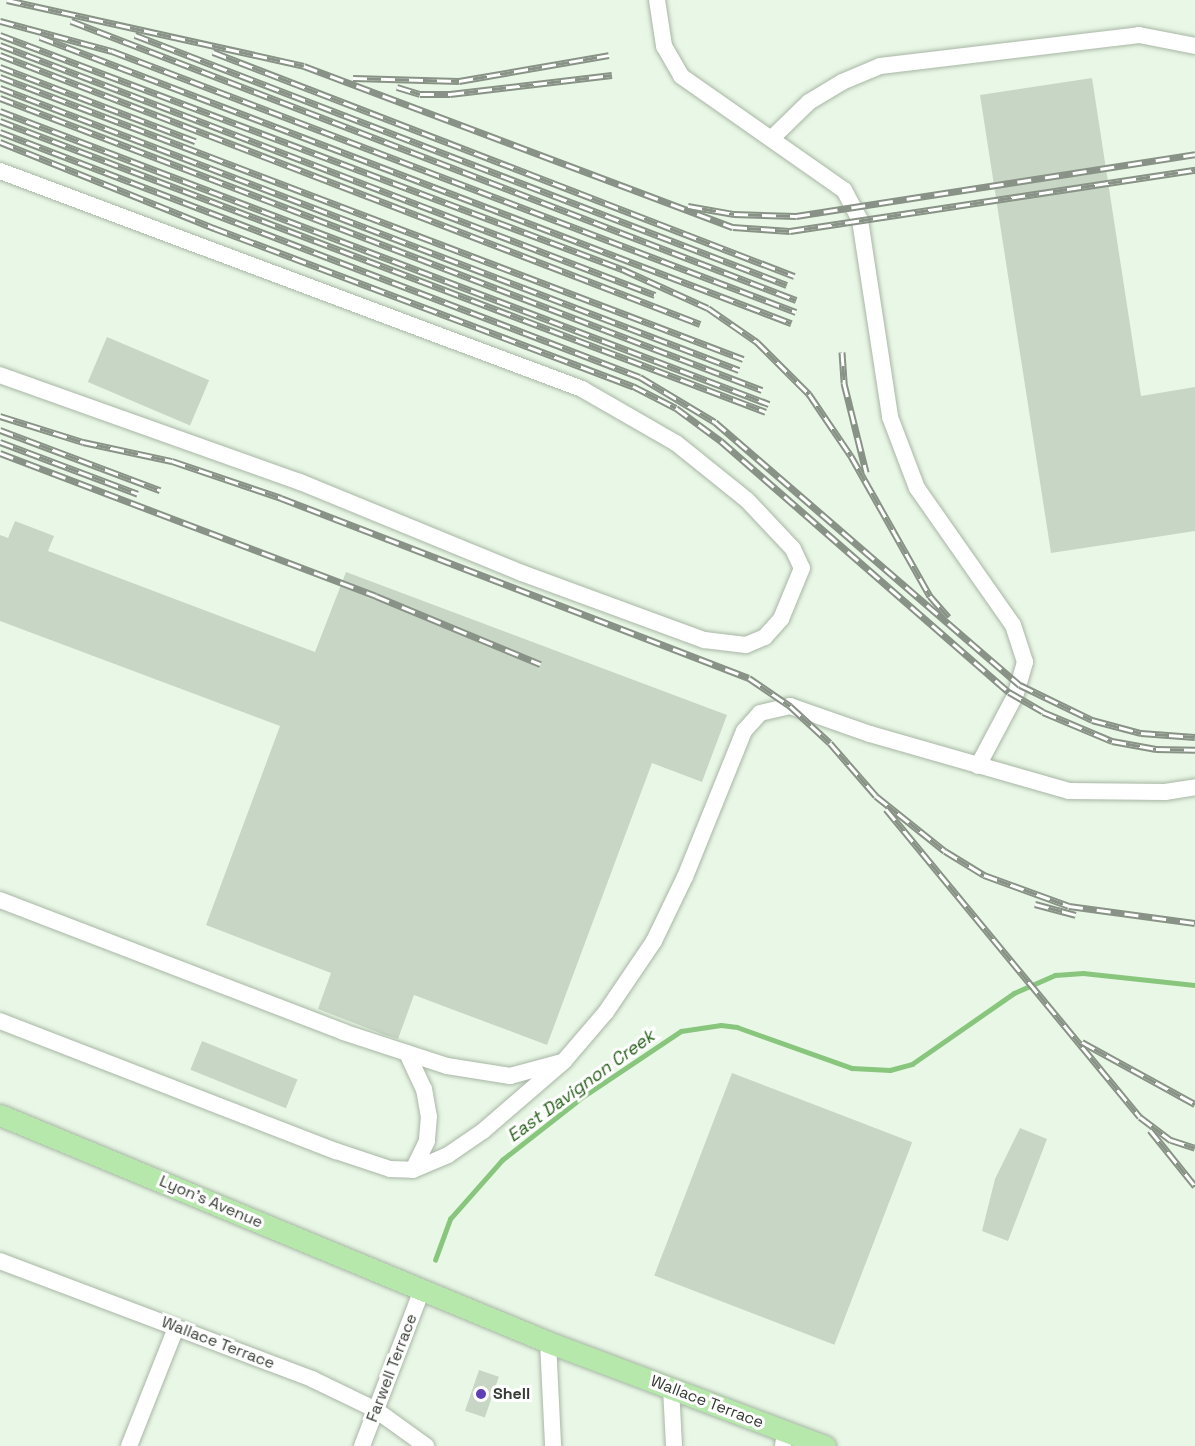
<!DOCTYPE html>
<style>
body{margin:0}
#map{position:relative;width:1195px;height:1446px;overflow:hidden;background:#e9f8e6;font-family:"Space Grotesk",sans-serif}
div>[style]{position:absolute}
.stream>*{height:4.5px;margin:-2.25px;padding:0 2.25px;transform-origin:2.25px;border-radius:2.25px;background:#89c67d}
.building>*{inset:0;background:#c8d6c5;transform-origin:0 0}
.roads{filter:drop-shadow(0 0 2px #a8b6a5) drop-shadow(0 0 2px #a8b6a5)}
.minor>*{height:16px;margin:-8px;padding:0 8px;transform-origin:8px;border-radius:8px;background:#fff}
.major>*{height:21px;margin:-10.5px;padding:0 10.5px;transform-origin:10.5px;border-radius:10.5px;background:#b5e8aa}
.rail>*{height:7px;margin-top:-3.5px;transform-origin:0;background:repeating-linear-gradient(90deg,#fff 0 14px,#899286 0 28px);box-sizing:border-box;border-block:2px solid #899286}
.dots>*{width:16px;height:16px;translate:-50% -50%;box-sizing:border-box;border:3px solid #fff;border-radius:50%}
span{translate:-50% -50%;white-space:nowrap;text-align:center;line-height:1.15;-webkit-text-stroke:6px #fff;paint-order:stroke}
.street-label{font-size:16px;color:#363b34}
.poi-label{font-size:16px;color:#363b34;font-weight:700}
.left{translate:0 -50%;text-align:left}
.water-label{font-size:18px;color:#245e17;font-style:italic}
</style>
<div id="map">
<div class="stream">
<i style="left:435px;top:1260px;width:44px;rotate:-69.9deg"></i>
<i style="left:450px;top:1219px;width:79px;rotate:-48.6deg"></i>
<i style="left:502px;top:1160px;width:100px;rotate:-38.1deg"></i>
<i style="left:581px;top:1098px;width:120px;rotate:-33.8deg"></i>
<i style="left:681px;top:1031px;width:40px;rotate:-8.5deg"></i>
<i style="left:721px;top:1025px;width:16px;rotate:7deg"></i>
<i style="left:737px;top:1027px;width:122px;rotate:19.6deg"></i>
<i style="left:852px;top:1068px;width:38px;rotate:3deg"></i>
<i style="left:890px;top:1070px;width:23px;rotate:-15deg"></i>
<i style="left:912px;top:1064px;width:124px;rotate:-34.8deg"></i>
<i style="left:1014px;top:993px;width:45px;rotate:-23.7deg"></i>
<i style="left:1055px;top:975px;width:28px;rotate:-4deg"></i>
<i style="left:1083px;top:973px;width:113px;rotate:6.1deg"></i>
</div>
<div class="building">
<i style="clip-path:polygon(1092px 78px,1141px 396px,1195px 387px,1195px 531px,1051px 553px,980px 95px)"></i>
<i style="left:107px;top:337px;width:111px;height:49px;rotate:23deg"></i>
<i style="clip-path:polygon(15px 521px,54px 536px,48px 551px,315px 652px,346px 572px,727px 715px,702px 782px,652px 763px,547px 1045px,414px 995px,398px 1039px,385px 1035px,318px 1009px,331px 973px,206px 925px,280px 726px,0 621px,0 535px,8px 538px)"></i>
<i style="left:202px;top:1041px;width:103px;height:31px;rotate:22deg"></i>
<i style="left:732px;top:1073px;width:193px;height:217px;rotate:21deg"></i>
<i style="clip-path:polygon(1020px 1128px,1047px 1139px,1008px 1241px,982px 1231px,995px 1179px)"></i>
<i style="left:479px;top:1370px;width:21px;height:43px;rotate:19deg"></i>
</div>
<div class="roads">
<div class="minor">
<i style="left:657px;top:0;width:47px;rotate:81.3deg"></i>
<i style="left:664px;top:46px;width:34px;rotate:60deg"></i>
<i style="left:681px;top:76px;width:199px;rotate:35deg"></i>
<i style="left:844px;top:190px;width:34px;rotate:62deg"></i>
<i style="left:860px;top:220px;width:199px;rotate:81.3deg"></i>
<i style="left:890px;top:417px;width:76px;rotate:69.2deg"></i>
<i style="left:917px;top:488px;width:167px;rotate:55deg"></i>
<i style="left:1013px;top:625px;width:39px;rotate:72deg"></i>
<i style="left:1025px;top:662px;width:35px;rotate:106deg"></i>
<i style="left:1015px;top:696px;width:79px;rotate:117.9deg"></i>
<i style="left:771px;top:139px;width:53px;rotate:-44.2deg"></i>
<i style="left:809px;top:102px;width:39px;rotate:-31deg"></i>
<i style="left:842px;top:82px;width:41px;rotate:-22.8deg"></i>
<i style="left:880px;top:66px;width:261px;rotate:-6.8deg"></i>
<i style="left:1139px;top:35px;width:57px;rotate:11.1deg"></i>
<i style="left:0;top:171px;width:621px;rotate:20.53deg"></i>
<i style="left:582px;top:389px;width:108px;rotate:29.9deg"></i>
<i style="left:676px;top:443px;width:91px;rotate:38.8deg"></i>
<i style="left:747px;top:500px;width:67px;rotate:46.8deg"></i>
<i style="left:793px;top:549px;width:21px;rotate:65deg"></i>
<i style="left:802px;top:568px;width:55px;rotate:112.4deg"></i>
<i style="left:781px;top:619px;width:24px;rotate:132deg"></i>
<i style="left:765px;top:637px;width:21px;rotate:157deg"></i>
<i style="left:746px;top:645px;width:42px;rotate:-173.2deg"></i>
<i style="left:704px;top:640px;width:194px;rotate:-159.8deg"></i>
<i style="left:522px;top:573px;width:240px;rotate:-157.7deg"></i>
<i style="left:300px;top:482px;width:319px;rotate:-160.4deg"></i>
<i style="left:0;top:900px;width:368px;rotate:21deg"></i>
<i style="left:343px;top:1032px;width:109px;rotate:18.1deg"></i>
<i style="left:447px;top:1066px;width:64px;rotate:9deg"></i>
<i style="left:510px;top:1076px;width:50px;rotate:-15.2deg"></i>
<i style="left:0;top:1021px;width:360px;rotate:21.2deg"></i>
<i style="left:336px;top:1151px;width:57px;rotate:18.4deg"></i>
<i style="left:390px;top:1169px;width:23px;rotate:2deg"></i>
<i style="left:413px;top:1170px;width:38px;rotate:-23deg"></i>
<i style="left:448px;top:1155px;width:42px;rotate:-34.4deg"></i>
<i style="left:483px;top:1131px;width:107px;rotate:-40.8deg"></i>
<i style="left:564px;top:1061px;width:65px;rotate:-49.4deg"></i>
<i style="left:606px;top:1012px;width:86px;rotate:-55.9deg"></i>
<i style="left:654px;top:941px;width:71px;rotate:-64.2deg"></i>
<i style="left:685px;top:877px;width:157px;rotate:-68deg"></i>
<i style="left:744px;top:731px;width:24px;rotate:-48deg"></i>
<i style="left:760px;top:713px;width:31px;rotate:-13deg"></i>
<i style="left:790px;top:706px;width:85px;rotate:19.3deg"></i>
<i style="left:870px;top:734px;width:207px;rotate:16deg"></i>
<i style="left:1069px;top:791px;width:96px;rotate:0.6deg"></i>
<i style="left:1165px;top:792px;width:30px;rotate:-9deg"></i>
<i style="left:407px;top:1053px;width:40px;rotate:65deg"></i>
<i style="left:424px;top:1089px;width:27px;rotate:80deg"></i>
<i style="left:429px;top:1116px;width:25px;rotate:95deg"></i>
<i style="left:427px;top:1141px;width:32px;rotate:116deg"></i>
<i style="left:0;top:1261px;width:334px;rotate:20.7deg"></i>
<i style="left:312px;top:1379px;width:71px;rotate:25.8deg"></i>
<i style="left:376px;top:1410px;width:62px;rotate:35.8deg"></i>
<i style="left:548px;top:1342px;width:104px;rotate:87.2deg"></i>
<i style="left:671px;top:1388px;width:58px;rotate:87deg"></i>
<i style="left:129px;top:1446px;width:127px;rotate:-68.3deg"></i>
<i style="left:362px;top:1446px;width:167px;rotate:-69deg"></i>
<i style="left:783px;top:1446px;width:15px;rotate:-82deg"></i>
</div>
<div class="major">
<i style="left:0;top:1115px;width:593px;rotate:22.5deg"></i>
<i style="left:548px;top:1342px;width:296px;rotate:20.6deg"></i>
</div>
</div>
<div class="rail">
<i style="left:7px;top:0;width:304px;rotate:12.5deg"></i>
<i style="left:304px;top:66px;width:458px;rotate:20.6deg"></i>
<i style="left:733px;top:227px;width:57px;rotate:4deg"></i>
<i style="left:790px;top:231px;width:410px;rotate:-8.6deg"></i>
<i style="left:0;top:21px;width:116px;rotate:15deg"></i>
<i style="left:112px;top:51px;width:732px;rotate:20.89deg"></i>
<i style="left:71px;top:21px;width:777px;rotate:21.05deg"></i>
<i style="left:0;top:35px;width:665px;rotate:20.62deg"></i>
<i style="left:622px;top:269px;width:94px;rotate:24.4deg"></i>
<i style="left:708px;top:308px;width:60px;rotate:34.8deg"></i>
<i style="left:757px;top:342px;width:74px;rotate:45deg"></i>
<i style="left:809px;top:394px;width:75px;rotate:55.9deg"></i>
<i style="left:851px;top:456px;width:161px;rotate:60.6deg"></i>
<i style="left:930px;top:596px;width:28px;rotate:49deg"></i>
<i style="left:135px;top:35px;width:698px;rotate:20.98deg"></i>
<i style="left:40px;top:37px;width:804px;rotate:20.85deg"></i>
<i style="left:0;top:45px;width:701px;rotate:20.89deg"></i>
<i style="left:213px;top:52px;width:623px;rotate:21.08deg"></i>
<i style="left:0;top:55px;width:750px;rotate:21.02deg"></i>
<i style="left:0;top:67px;width:209px;rotate:20.8deg"></i>
<i style="left:0;top:77px;width:795px;rotate:20.78deg"></i>
<i style="left:353px;top:78px;width:106px;rotate:1.6deg"></i>
<i style="left:459px;top:81px;width:152px;rotate:-9.8deg"></i>
<i style="left:397px;top:87px;width:24px;rotate:17deg"></i>
<i style="left:420px;top:94px;width:30px"></i>
<i style="left:450px;top:94px;width:163px;rotate:-6.7deg"></i>
<i style="left:0;top:88px;width:791px;rotate:20.89deg"></i>
<i style="left:0;top:98px;width:816px;rotate:20.97deg"></i>
<i style="left:0;top:111px;width:823px;rotate:20.86deg"></i>
<i style="left:0;top:121px;width:819px;rotate:20.8deg"></i>
<i style="left:0;top:132px;width:685px;rotate:20.95deg"></i>
<i style="left:640px;top:377px;width:87px;rotate:31deg"></i>
<i style="left:715px;top:422px;width:403px;rotate:40.8deg"></i>
<i style="left:1020px;top:685px;width:80px;rotate:25.9deg"></i>
<i style="left:1092px;top:720px;width:51px;rotate:14.9deg"></i>
<i style="left:1141px;top:733px;width:54px;rotate:4.2deg"></i>
<i style="left:0;top:142px;width:231px;rotate:21.9deg"></i>
<i style="left:214px;top:228px;width:448px;rotate:20.7deg"></i>
<i style="left:633px;top:386px;width:48px;rotate:27.1deg"></i>
<i style="left:676px;top:408px;width:56px;rotate:36.3deg"></i>
<i style="left:721px;top:441px;width:382px;rotate:41.1deg"></i>
<i style="left:1009px;top:692px;width:39px;rotate:30deg"></i>
<i style="left:1043px;top:712px;width:75px;rotate:22.8deg"></i>
<i style="left:1112px;top:741px;width:45px;rotate:10.3deg"></i>
<i style="left:1156px;top:749px;width:39px;rotate:1deg"></i>
<i style="left:688px;top:206px;width:47px;rotate:9.9deg"></i>
<i style="left:734px;top:214px;width:62px;rotate:1.8deg"></i>
<i style="left:796px;top:216px;width:404px;rotate:-8.8deg"></i>
<i style="left:842px;top:352px;width:31px;rotate:86deg"></i>
<i style="left:844px;top:383px;width:92px;rotate:76.1deg"></i>
<i style="left:0;top:416px;width:87px;rotate:17.4deg"></i>
<i style="left:83px;top:442px;width:91px;rotate:12.1deg"></i>
<i style="left:172px;top:461px;width:115px;rotate:18.7deg"></i>
<i style="left:281px;top:498px;width:501px;rotate:21.04deg"></i>
<i style="left:749px;top:678px;width:50px;rotate:34.3deg"></i>
<i style="left:790px;top:706px;width:54px;rotate:42.8deg"></i>
<i style="left:830px;top:743px;width:70px;rotate:49deg"></i>
<i style="left:876px;top:796px;width:88px;rotate:38.6deg"></i>
<i style="left:945px;top:851px;width:46px;rotate:31.6deg"></i>
<i style="left:984px;top:875px;width:90px;rotate:20deg"></i>
<i style="left:1069px;top:906px;width:127px;rotate:7.7deg"></i>
<i style="left:0;top:430px;width:171px;rotate:20.6deg"></i>
<i style="left:0;top:442px;width:147px;rotate:20.6deg"></i>
<i style="left:0;top:453px;width:402px;rotate:20.8deg"></i>
<i style="left:376px;top:596px;width:178px;rotate:22.5deg"></i>
<i style="left:886px;top:809px;width:399px;rotate:50.5deg"></i>
<i style="left:1140px;top:1117px;width:39px;rotate:37deg"></i>
<i style="left:1171px;top:1140px;width:25px;rotate:18deg"></i>
<i style="left:1035px;top:904px;width:42px;rotate:15deg"></i>
<i style="left:1082px;top:1042px;width:129px;rotate:28.8deg"></i>
<i style="left:1150px;top:1130px;width:72px;rotate:51.2deg"></i>
</div>
<div class="dots">
<i style="left:481px;top:1394px;background:#5f3fb7"></i>
</div>
<div class="street-label">
<span style="left:211px;top:1202px;rotate:23deg">Lyon's Avenue</span>
<span style="left:218px;top:1343px;rotate:21deg">Wallace Terrace</span>
<span style="left:392px;top:1368px;rotate:-69deg">Farwell Terrace</span>
<span style="left:707px;top:1402px;rotate:21deg">Wallace Terrace</span>
</div>
<div class="poi-label">
<span class="left" style="left:493px;top:1394px">Shell</span>
</div>
<div class="water-label">
<span style="left:581px;top:1086px;rotate:-36deg">East Davignon Creek</span>
</div>
</div>
